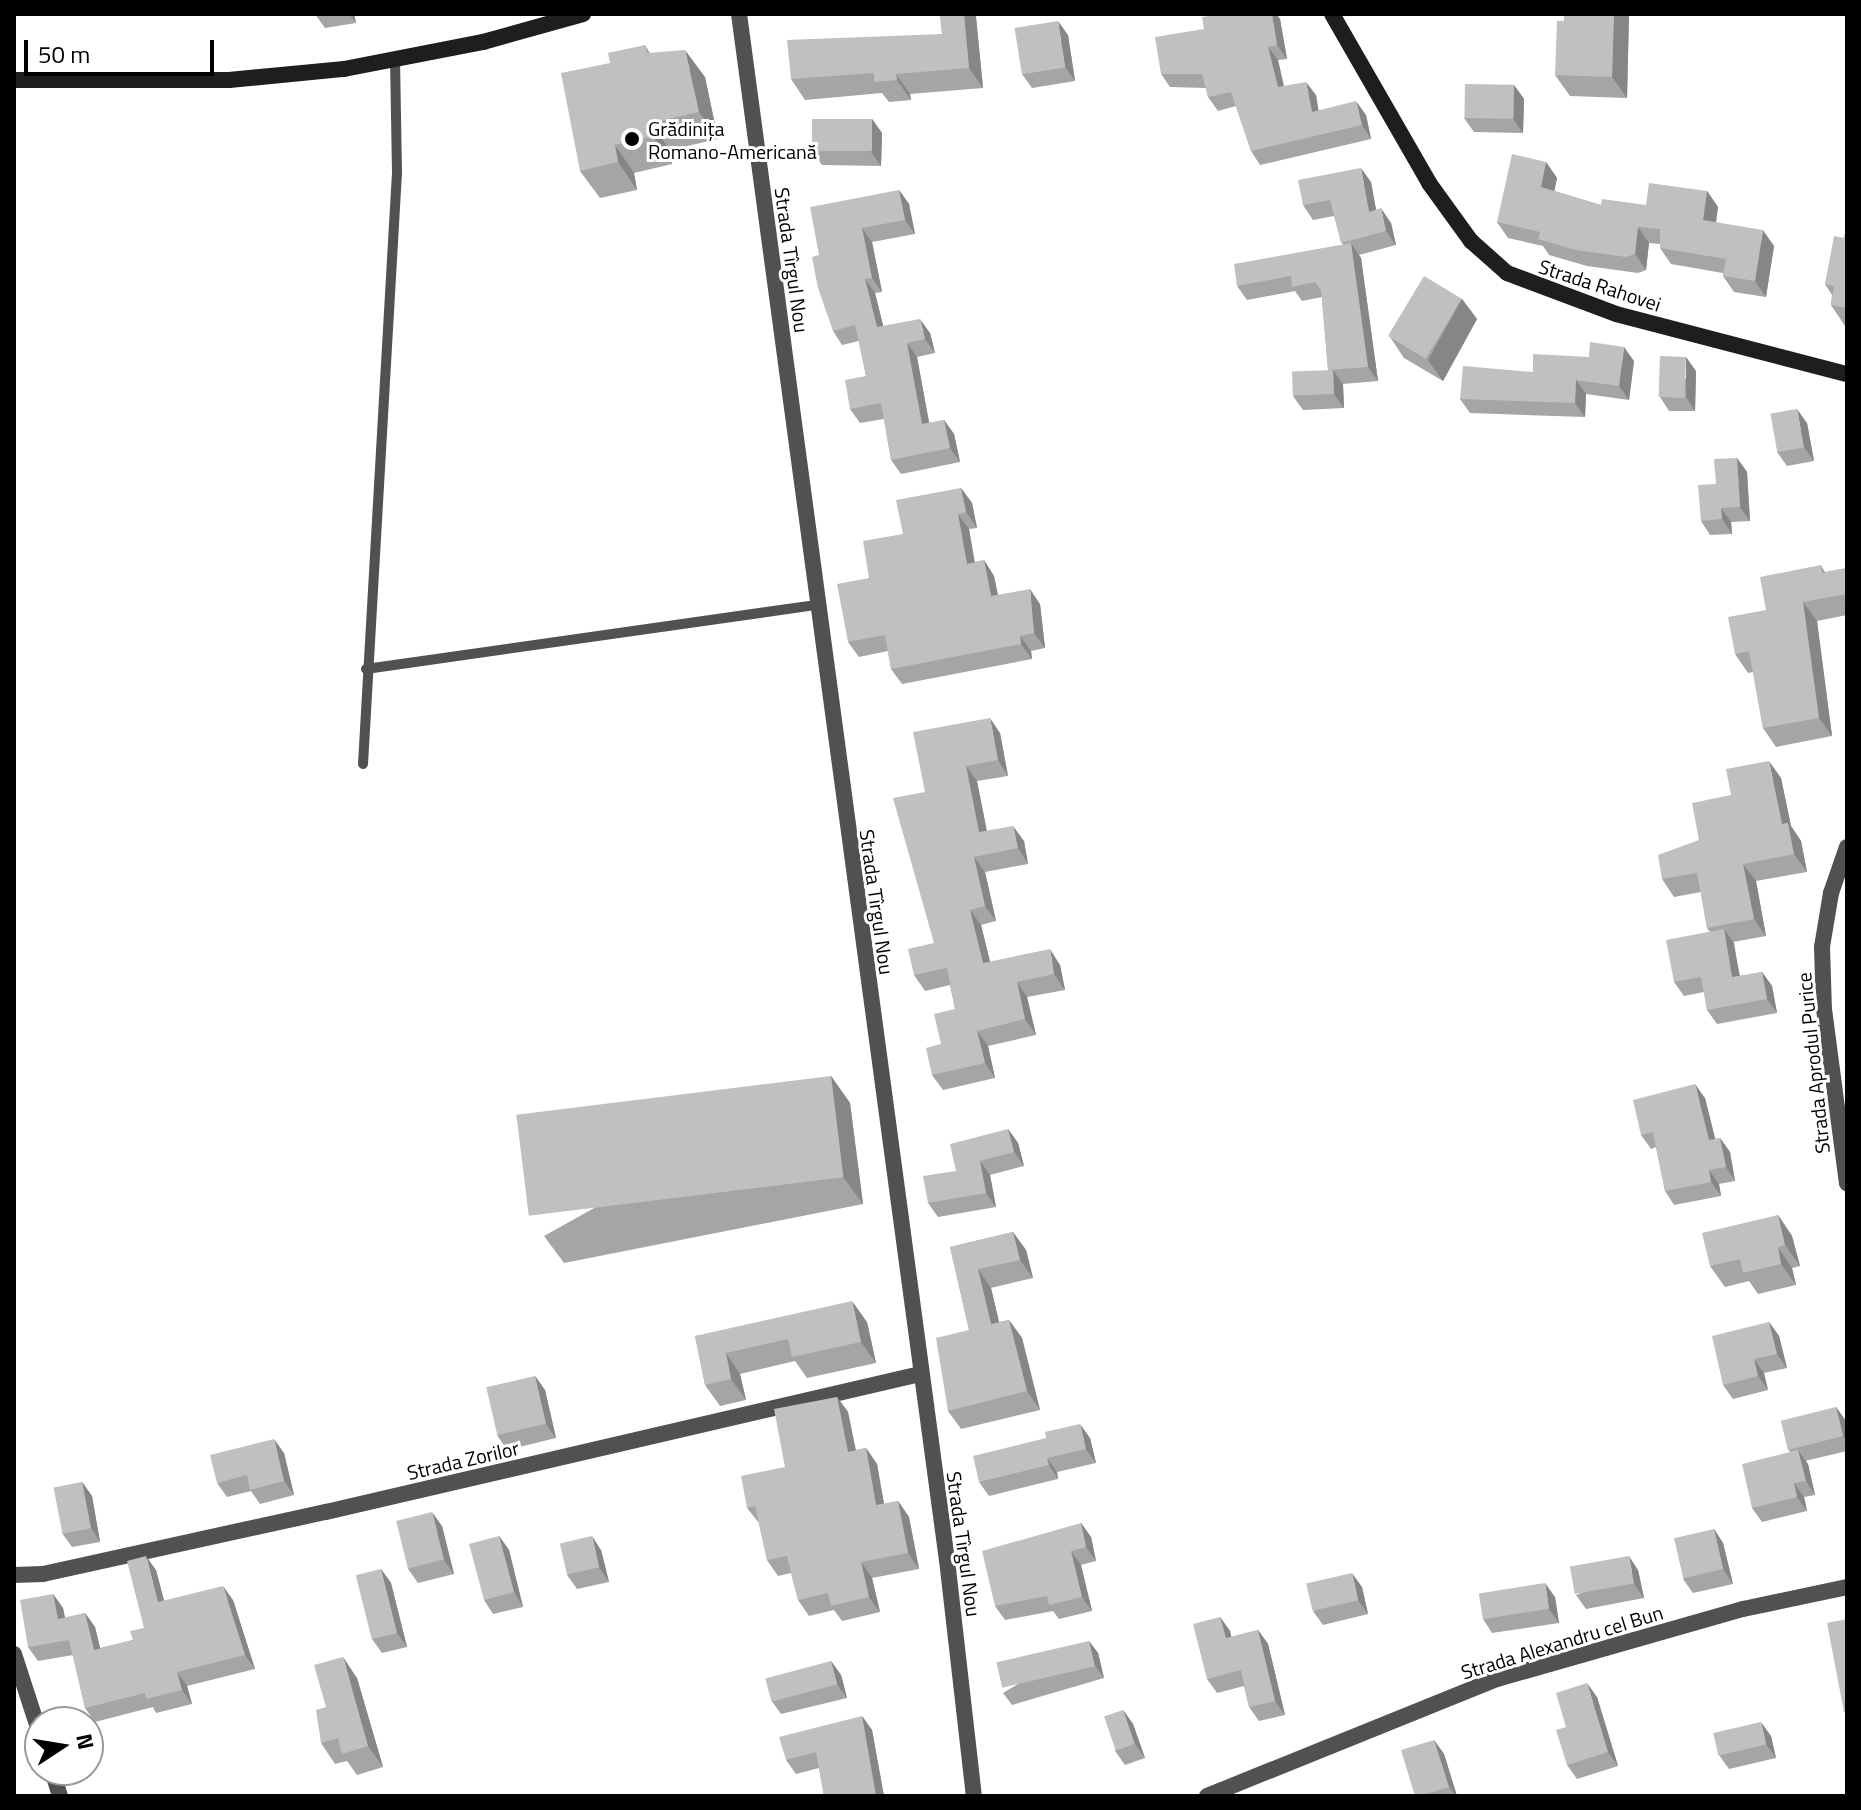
<!DOCTYPE html>
<meta charset="utf-8">
<style>
body{margin:0}
#map{position:relative;width:1861px;height:1810px;overflow:hidden;background:#fff;font-family:"Titillium Web",sans-serif}
div>[style]{position:absolute}
.lane>*{height:10px;margin:-5px;padding:0 5px;transform-origin:5px;border-radius:5px;background:#515151}
.street>*{height:16px;margin:-8px;padding:0 8px;transform-origin:8px;border-radius:8px;background:#515151}
.secondary>*{height:16px;margin:-8px;padding:0 8px;transform-origin:8px;border-radius:8px;background:#1e1e1e}
.wall>*{inset:0;background:#a5a5a5}
.shaded-wall>*{inset:0;background:#868686}
.building>*{inset:0;background:#c0c0c0;transform-origin:0 0}
.dots>*{width:22px;height:22px;translate:-50% -50%;box-sizing:border-box;border:4px solid #fff;border-radius:50%}
span{translate:-50% -50%;white-space:nowrap;text-align:center;line-height:1.15;-webkit-text-stroke:6px #fff;paint-order:stroke}
.poi-label{font-size:20px;color:#000}
.left{translate:0 -50%;text-align:left}
.street-label{font-size:20px;color:#000}
.frame{position:absolute;inset:0;border:16px solid #000;pointer-events:none}
.north{position:absolute;left:24px;top:1706px;width:80px;height:80px;box-sizing:border-box;background:#fff;border:2px solid #999;border-radius:50%;rotate:78deg;font-size:22px;font-weight:700;line-height:32px;text-align:center;color:#000}
.north::after{content:'';display:block;margin:auto;width:28px;height:36px;background:#000;clip-path:polygon(50% 0,100% 100%,50% 72%,0 100%)}
.scale{position:absolute;left:24px;top:40px;width:190px;height:36px;box-sizing:border-box;border:4px solid #000;border-top:0;padding-left:10px;font-size:24px;line-height:28px;white-space:nowrap;color:#000;-webkit-text-stroke:6px #fff;paint-order:stroke}
</style>
<div id="map">
<div class="lane">
<i style="left:366px;top:669px;width:457px;rotate:-8.1deg"></i>
<i style="left:363px;top:764px;width:592px;rotate:-86.71deg"></i>
<i style="left:397px;top:173px;width:113px;rotate:-91deg"></i>
</div>
<div class="street">
<i style="left:739px;top:14px;width:1560px;rotate:82.34deg"></i>
<i style="left:947px;top:1560px;width:238px;rotate:83.5deg"></i>
<i style="left:1847px;top:847px;width:49px;rotate:109.2deg"></i>
<i style="left:1831px;top:893px;width:55px;rotate:99.5deg"></i>
<i style="left:1822px;top:947px;width:62px;rotate:88.2deg"></i>
<i style="left:1824px;top:1009px;width:176px;rotate:82.5deg"></i>
<i style="left:14px;top:1575px;width:29px;rotate:-2deg"></i>
<i style="left:43px;top:1574px;width:290px;rotate:-12.4deg"></i>
<i style="left:326px;top:1512px;width:610px;rotate:-13.08deg"></i>
<i style="left:14px;top:1654px;width:84px;rotate:72deg"></i>
<i style="left:52px;top:1770px;width:27px;rotate:73deg"></i>
<i style="left:1207px;top:1796px;width:313px;rotate:-22deg"></i>
<i style="left:1497px;top:1679px;width:256px;rotate:-15.9deg"></i>
<i style="left:1743px;top:1609px;width:106px;rotate:-11.9deg"></i>
</div>
<div class="secondary">
<i style="left:1332px;top:14px;width:195px;rotate:60.1deg"></i>
<i style="left:1429px;top:183px;width:72px;rotate:54.1deg"></i>
<i style="left:1471px;top:241px;width:48px;rotate:41.6deg"></i>
<i style="left:1507px;top:273px;width:116px;rotate:20.6deg"></i>
<i style="left:1616px;top:314px;width:239px;rotate:14.6deg"></i>
<i style="left:14px;top:80px;width:215px"></i>
<i style="left:229px;top:80px;width:116px;rotate:-5.5deg"></i>
<i style="left:344px;top:69px;width:142px;rotate:-11deg"></i>
<i style="left:483px;top:42px;width:104px;rotate:-15.6deg"></i>
</div>
<div class="wall">
<i style="clip-path:polygon(315px 14px,354px 14px,356px 23px,325px 28px)"></i>
<i style="clip-path:polygon(940px 14px,974px 14px,976px 17px,983px 88px,910px 94px,911px 100px,889px 102px,882px 93px,805px 100px,791px 79px,942px 34px)"></i>
<i style="clip-path:polygon(1220px 14px,1276px 14px,1280px 19px,1287px 59px,1278px 60px,1284px 86px,1316px 95px,1318px 110px,1366px 115px,1371px 139px,1260px 165px,1251px 151px,1236px 106px,1218px 111px,1208px 97px,1206px 88px,1170px 87px,1161px 74px)"></i>
<i style="clip-path:polygon(1629px 14px,1627px 98px,1570px 96px,1555px 75px,1564px 21px)"></i>
<i style="clip-path:polygon(1068px 35px,1075px 81px,1032px 88px,1022px 74px)"></i>
<i style="clip-path:polygon(645px 45px,650px 53px,705px 77px,718px 139px,670px 150px,672px 164px,634px 173px,637px 190px,600px 198px,580px 171px,610px 63px)"></i>
<i style="clip-path:polygon(1514px 85px,1524px 99px,1523px 133px,1474px 132px,1464px 118px)"></i>
<i style="clip-path:polygon(872px 119px,882px 133px,881px 166px,822px 165px,812px 151px)"></i>
<i style="clip-path:polygon(1546px 162px,1557px 178px,1554px 191px,1601px 205px,1646px 205px,1707px 191px,1718px 207px,1716px 222px,1774px 246px,1766px 297px,1734px 292px,1723px 276px,1723px 273px,1671px 264px,1660px 248px,1660px 244px,1649px 243px,1646px 270px,1638px 273px,1587px 266px,1549px 255px,1543px 246px,1508px 238px,1497px 222px)"></i>
<i style="clip-path:polygon(1371px 182px,1376px 210px,1391px 223px,1396px 245px,1359px 255px,1361px 258px,1378px 381px,1343px 384px,1344px 408px,1303px 410px,1293px 396px,1328px 370px,1322px 297px,1302px 301px,1295px 291px,1247px 300px,1237px 286px,1343px 245px,1334px 216px,1313px 220px,1303px 205px)"></i>
<i style="clip-path:polygon(899px 190px,909px 204px,915px 234px,872px 242px,882px 292px,875px 293px,883px 326px,930px 333px,935px 353px,917px 357px,929px 423px,944px 420px,954px 434px,960px 462px,901px 474px,891px 460px,884px 419px,860px 423px,850px 409px,866px 376px,859px 341px,842px 345px,833px 331px,819px 255px)"></i>
<i style="clip-path:polygon(1847px 224px,1847px 327px,1845px 326px,1831px 305px,1832px 295px,1825px 284px,1844px 238px)"></i>
<i style="clip-path:polygon(1462px 299px,1477px 319px,1443px 381px,1404px 358px,1390px 337px)"></i>
<i style="clip-path:polygon(1634px 361px,1629px 400px,1586px 394px,1585px 417px,1470px 413px,1460px 399px,1533px 372px)"></i>
<i style="clip-path:polygon(1696px 371px,1695px 411px,1669px 411px,1660px 397px)"></i>
<i style="clip-path:polygon(1807px 423px,1814px 461px,1787px 466px,1777px 452px)"></i>
<i style="clip-path:polygon(1737px 458px,1747px 472px,1750px 521px,1731px 522px,1732px 534px,1710px 535px,1701px 521px,1716px 484px)"></i>
<i style="clip-path:polygon(961px 488px,972px 503px,977px 528px,969px 529px,975px 562px,984px 560px,994px 576px,998px 595px,1040px 604px,1045px 648px,1031px 651px,1032px 659px,902px 684px,891px 669px,888px 651px,859px 657px,848px 642px,869px 578px,903px 534px)"></i>
<i style="clip-path:polygon(1821px 565px,1825px 572px,1847px 568px,1847px 615px,1817px 621px,1832px 736px,1776px 747px,1763px 728px,1753px 672px,1748px 673px,1735px 654px,1766px 610px)"></i>
<i style="clip-path:polygon(1000px 733px,1008px 776px,977px 781px,987px 831px,1024px 841px,1028px 864px,985px 872px,996px 921px,981px 925px,990px 962px,1060px 965px,1065px 990px,1027px 997px,1036px 1035px,988px 1046px,995px 1078px,943px 1090px,932px 1075px,941px 1044px,955px 1009px,950px 985px,925px 991px,914px 975px,934px 943px,925px 792px)"></i>
<i style="clip-path:polygon(1781px 778px,1791px 826px,1801px 841px,1807px 872px,1756px 881px,1766px 936px,1733px 942px,1740px 976px,1762px 972px,1772px 986px,1777px 1013px,1717px 1024px,1707px 1010px,1704px 992px,1684px 996px,1674px 982px,1710px 932px,1707px 928px,1701px 892px,1674px 897px,1662px 879px,1699px 840px,1731px 795px)"></i>
<i style="clip-path:polygon(831px 1076px,850px 1103px,863px 1204px,564px 1263px,544px 1236px)"></i>
<i style="clip-path:polygon(1705px 1098px,1715px 1139px,1720px 1138px,1730px 1152px,1735px 1181px,1719px 1184px,1721px 1196px,1674px 1205px,1665px 1191px,1656px 1147px,1651px 1149px,1641px 1135px)"></i>
<i style="clip-path:polygon(1008px 1129px,1018px 1143px,1024px 1166px,990px 1175px,996px 1207px,938px 1217px,928px 1203px)"></i>
<i style="clip-path:polygon(1778px 1215px,1792px 1236px,1800px 1266px,1792px 1268px,1796px 1285px,1758px 1294px,1749px 1281px,1725px 1287px,1710px 1266px)"></i>
<i style="clip-path:polygon(1013px 1232px,1026px 1250px,1033px 1278px,991px 1288px,999px 1322px,1009px 1320px,1022px 1338px,1040px 1410px,961px 1429px,948px 1411px,969px 1330px,950px 1247px)"></i>
<i style="clip-path:polygon(867px 1322px,876px 1363px,807px 1378px,795px 1361px,740px 1374px,746px 1400px,720px 1406px,705px 1385px,695px 1336px)"></i>
<i style="clip-path:polygon(1769px 1322px,1779px 1336px,1787px 1368px,1764px 1373px,1768px 1390px,1733px 1399px,1723px 1385px)"></i>
<i style="clip-path:polygon(535px 1376px,545px 1390px,556px 1438px,507px 1450px,497px 1435px)"></i>
<i style="clip-path:polygon(837px 1397px,848px 1412px,856px 1450px,866px 1448px,877px 1464px,884px 1504px,898px 1501px,909px 1517px,919px 1569px,872px 1578px,880px 1612px,842px 1621px,834px 1610px,809px 1616px,798px 1600px,791px 1573px,778px 1576px,767px 1560px,759px 1523px,747px 1508px,785px 1467px)"></i>
<i style="clip-path:polygon(1836px 1407px,1846px 1421px,1847px 1451px,1805px 1461px,1808px 1464px,1815px 1495px,1804px 1497px,1807px 1511px,1762px 1522px,1752px 1508px,1790px 1452px,1788px 1449px)"></i>
<i style="clip-path:polygon(1090px 1438px,1096px 1463px,1057px 1472px,1058px 1479px,989px 1496px,979px 1482px)"></i>
<i style="clip-path:polygon(284px 1453px,294px 1495px,260px 1504px,251px 1491px,227px 1497px,217px 1483px)"></i>
<i style="clip-path:polygon(82px 1482px,92px 1496px,100px 1542px,72px 1547px,62px 1533px)"></i>
<i style="clip-path:polygon(1081px 1523px,1091px 1537px,1096px 1561px,1081px 1565px,1092px 1611px,1059px 1619px,1053px 1611px,1005px 1620px,995px 1606px)"></i>
<i style="clip-path:polygon(442px 1526px,454px 1574px,418px 1583px,408px 1569px)"></i>
<i style="clip-path:polygon(1714px 1529px,1723px 1543px,1733px 1584px,1693px 1593px,1683px 1579px)"></i>
<i style="clip-path:polygon(499px 1536px,509px 1550px,523px 1607px,493px 1614px,484px 1600px)"></i>
<i style="clip-path:polygon(601px 1550px,609px 1582px,577px 1589px,567px 1575px)"></i>
<i style="clip-path:polygon(381px 1569px,391px 1583px,407px 1647px,382px 1653px,372px 1639px)"></i>
<i style="clip-path:polygon(156px 1570px,164px 1601px,233px 1600px,255px 1669px,187px 1686px,192px 1704px,156px 1713px,153px 1707px,95px 1722px,85px 1708px,73px 1655px,38px 1661px,28px 1647px,53px 1594px,63px 1608px,65px 1618px,85px 1613px,95px 1627px,100px 1648px,133px 1640px,144px 1628px)"></i>
<i style="clip-path:polygon(1638px 1570px,1644px 1598px,1586px 1609px,1576px 1595px)"></i>
<i style="clip-path:polygon(1362px 1587px,1368px 1614px,1323px 1625px,1313px 1611px)"></i>
<i style="clip-path:polygon(1555px 1597px,1559px 1623px,1492px 1633px,1483px 1619px)"></i>
<i style="clip-path:polygon(1220px 1617px,1230px 1631px,1231px 1637px,1258px 1630px,1268px 1644px,1285px 1715px,1259px 1721px,1249px 1707px,1244px 1686px,1217px 1693px,1207px 1679px)"></i>
<i style="clip-path:polygon(1089px 1641px,1098px 1653px,1104px 1678px,1012px 1705px,1003px 1693px)"></i>
<i style="clip-path:polygon(831px 1661px,841px 1675px,847px 1698px,781px 1714px,771px 1700px)"></i>
<i style="clip-path:polygon(357px 1678px,383px 1767px,357px 1775px,347px 1761px,335px 1764px,321px 1743px,326px 1707px)"></i>
<i style="clip-path:polygon(1597px 1697px,1618px 1766px,1577px 1779px,1567px 1765px,1566px 1727px)"></i>
<i style="clip-path:polygon(1123px 1710px,1133px 1724px,1145px 1758px,1125px 1765px,1115px 1751px)"></i>
<i style="clip-path:polygon(862px 1716px,872px 1730px,884px 1796px,824px 1796px,819px 1768px,796px 1774px,786px 1760px)"></i>
<i style="clip-path:polygon(1771px 1736px,1776px 1758px,1729px 1769px,1719px 1755px)"></i>
<i style="clip-path:polygon(1434px 1740px,1444px 1754px,1457px 1796px,1415px 1796px)"></i>
</div>
<div class="shaded-wall">
<i style="clip-path:polygon(350px 14px,354px 14px,356px 23px)"></i>
<i style="clip-path:polygon(964px 14px,974px 14px,976px 17px,983px 88px,969px 68px)"></i>
<i style="clip-path:polygon(1272px 14px,1276px 14px,1280px 19px,1287px 59px,1277px 45px)"></i>
<i style="clip-path:polygon(1614px 14px,1629px 14px,1627px 98px,1612px 77px)"></i>
<i style="clip-path:polygon(1058px 21px,1068px 35px,1075px 81px,1065px 67px)"></i>
<i style="clip-path:polygon(1268px 47px,1278px 60px,1287px 101px,1278px 87px)"></i>
<i style="clip-path:polygon(685px 50px,705px 77px,718px 139px,699px 112px)"></i>
<i style="clip-path:polygon(896px 74px,910px 94px,911px 100px,897px 80px)"></i>
<i style="clip-path:polygon(1306px 82px,1316px 95px,1321px 125px,1312px 112px)"></i>
<i style="clip-path:polygon(1514px 85px,1524px 99px,1523px 133px,1513px 119px)"></i>
<i style="clip-path:polygon(1356px 101px,1366px 115px,1371px 139px,1362px 125px)"></i>
<i style="clip-path:polygon(872px 119px,882px 133px,881px 166px,871px 152px)"></i>
<i style="clip-path:polygon(651px 123px,670px 150px,672px 164px,653px 136px)"></i>
<i style="clip-path:polygon(615px 145px,634px 173px,637px 190px,618px 162px)"></i>
<i style="clip-path:polygon(1546px 162px,1557px 178px,1552px 203px,1541px 187px)"></i>
<i style="clip-path:polygon(1361px 168px,1371px 182px,1379px 226px,1369px 212px)"></i>
<i style="clip-path:polygon(899px 190px,909px 204px,915px 234px,905px 220px)"></i>
<i style="clip-path:polygon(1707px 191px,1718px 207px,1714px 236px,1703px 220px)"></i>
<i style="clip-path:polygon(1381px 208px,1391px 223px,1396px 245px,1386px 231px)"></i>
<i style="clip-path:polygon(1638px 227px,1649px 243px,1646px 270px,1635px 254px)"></i>
<i style="clip-path:polygon(862px 228px,872px 242px,882px 292px,872px 278px)"></i>
<i style="clip-path:polygon(1763px 230px,1774px 246px,1766px 297px,1755px 281px)"></i>
<i style="clip-path:polygon(1351px 243px,1361px 258px,1378px 381px,1368px 367px)"></i>
<i style="clip-path:polygon(865px 279px,875px 293px,887px 341px,877px 327px)"></i>
<i style="clip-path:polygon(1462px 299px,1477px 319px,1443px 381px,1428px 360px)"></i>
<i style="clip-path:polygon(920px 319px,930px 333px,935px 353px,925px 339px)"></i>
<i style="clip-path:polygon(907px 343px,917px 357px,932px 438px,922px 424px)"></i>
<i style="clip-path:polygon(1624px 347px,1634px 361px,1629px 400px,1619px 386px)"></i>
<i style="clip-path:polygon(1686px 357px,1696px 371px,1695px 411px,1686px 397px)"></i>
<i style="clip-path:polygon(1333px 370px,1343px 384px,1344px 408px,1334px 394px)"></i>
<i style="clip-path:polygon(1576px 380px,1586px 394px,1585px 417px,1575px 403px)"></i>
<i style="clip-path:polygon(1797px 409px,1807px 423px,1814px 461px,1804px 447px)"></i>
<i style="clip-path:polygon(944px 420px,954px 434px,960px 462px,950px 448px)"></i>
<i style="clip-path:polygon(1737px 458px,1747px 472px,1750px 521px,1740px 507px)"></i>
<i style="clip-path:polygon(961px 488px,972px 503px,977px 528px,966px 512px)"></i>
<i style="clip-path:polygon(1721px 508px,1731px 522px,1732px 534px,1722px 519px)"></i>
<i style="clip-path:polygon(958px 514px,969px 529px,977px 579px,967px 564px)"></i>
<i style="clip-path:polygon(984px 560px,994px 576px,1001px 611px,991px 596px)"></i>
<i style="clip-path:polygon(1030px 589px,1040px 604px,1045px 648px,1034px 633px)"></i>
<i style="clip-path:polygon(1803px 602px,1817px 621px,1832px 736px,1819px 718px)"></i>
<i style="clip-path:polygon(1020px 636px,1031px 651px,1032px 659px,1021px 644px)"></i>
<i style="clip-path:polygon(990px 718px,1000px 733px,1008px 776px,998px 760px)"></i>
<i style="clip-path:polygon(1769px 761px,1781px 778px,1791px 826px,1801px 841px,1807px 872px,1794px 854px,1782px 824px)"></i>
<i style="clip-path:polygon(966px 766px,977px 781px,990px 848px,979px 832px)"></i>
<i style="clip-path:polygon(1013px 826px,1024px 841px,1028px 864px,1018px 848px)"></i>
<i style="clip-path:polygon(974px 857px,985px 872px,996px 921px,985px 906px)"></i>
<i style="clip-path:polygon(1743px 864px,1756px 881px,1766px 936px,1754px 919px)"></i>
<i style="clip-path:polygon(970px 910px,981px 925px,994px 978px,983px 963px)"></i>
<i style="clip-path:polygon(1724px 929px,1734px 943px,1742px 991px,1732px 977px)"></i>
<i style="clip-path:polygon(1050px 949px,1060px 965px,1065px 990px,1054px 974px)"></i>
<i style="clip-path:polygon(1762px 972px,1772px 986px,1777px 1013px,1767px 999px)"></i>
<i style="clip-path:polygon(1017px 982px,1027px 997px,1036px 1035px,1025px 1019px)"></i>
<i style="clip-path:polygon(977px 1031px,988px 1046px,995px 1078px,985px 1063px)"></i>
<i style="clip-path:polygon(831px 1076px,850px 1103px,863px 1204px,843px 1177px)"></i>
<i style="clip-path:polygon(1695px 1084px,1705px 1098px,1719px 1154px,1709px 1140px)"></i>
<i style="clip-path:polygon(1008px 1129px,1018px 1143px,1024px 1166px,1014px 1152px)"></i>
<i style="clip-path:polygon(1720px 1138px,1730px 1152px,1735px 1181px,1726px 1167px)"></i>
<i style="clip-path:polygon(980px 1161px,990px 1175px,996px 1207px,986px 1193px)"></i>
<i style="clip-path:polygon(1709px 1170px,1719px 1184px,1721px 1196px,1711px 1182px)"></i>
<i style="clip-path:polygon(1778px 1215px,1792px 1236px,1800px 1266px,1785px 1245px)"></i>
<i style="clip-path:polygon(1013px 1232px,1026px 1250px,1033px 1278px,1020px 1260px)"></i>
<i style="clip-path:polygon(1778px 1247px,1792px 1268px,1796px 1285px,1781px 1264px)"></i>
<i style="clip-path:polygon(978px 1269px,991px 1288px,1004px 1343px,991px 1324px)"></i>
<i style="clip-path:polygon(852px 1301px,867px 1322px,876px 1363px,861px 1342px)"></i>
<i style="clip-path:polygon(1009px 1320px,1022px 1338px,1040px 1410px,1027px 1391px)"></i>
<i style="clip-path:polygon(1769px 1322px,1779px 1336px,1787px 1368px,1777px 1354px)"></i>
<i style="clip-path:polygon(726px 1353px,740px 1374px,746px 1400px,731px 1379px)"></i>
<i style="clip-path:polygon(1754px 1359px,1764px 1373px,1768px 1390px,1758px 1376px)"></i>
<i style="clip-path:polygon(535px 1376px,545px 1390px,556px 1438px,546px 1424px)"></i>
<i style="clip-path:polygon(837px 1397px,848px 1412px,859px 1468px,848px 1452px)"></i>
<i style="clip-path:polygon(1836px 1407px,1846px 1421px,1847px 1441px,1843px 1436px)"></i>
<i style="clip-path:polygon(1080px 1424px,1090px 1438px,1096px 1463px,1086px 1449px)"></i>
<i style="clip-path:polygon(274px 1439px,284px 1453px,294px 1495px,284px 1481px)"></i>
<i style="clip-path:polygon(866px 1448px,877px 1464px,887px 1521px,876px 1505px)"></i>
<i style="clip-path:polygon(1798px 1450px,1808px 1464px,1815px 1495px,1806px 1481px)"></i>
<i style="clip-path:polygon(1047px 1458px,1057px 1472px,1058px 1479px,1049px 1465px)"></i>
<i style="clip-path:polygon(82px 1482px,92px 1496px,100px 1542px,91px 1528px)"></i>
<i style="clip-path:polygon(1794px 1483px,1804px 1497px,1807px 1511px,1797px 1497px)"></i>
<i style="clip-path:polygon(898px 1501px,909px 1517px,919px 1569px,908px 1553px)"></i>
<i style="clip-path:polygon(432px 1512px,442px 1526px,454px 1574px,444px 1560px)"></i>
<i style="clip-path:polygon(1081px 1523px,1091px 1537px,1096px 1561px,1086px 1547px)"></i>
<i style="clip-path:polygon(1714px 1529px,1723px 1543px,1733px 1584px,1723px 1569px)"></i>
<i style="clip-path:polygon(499px 1536px,509px 1550px,523px 1607px,514px 1592px)"></i>
<i style="clip-path:polygon(592px 1536px,601px 1550px,609px 1582px,599px 1567px)"></i>
<i style="clip-path:polygon(1071px 1551px,1081px 1565px,1092px 1611px,1082px 1597px)"></i>
<i style="clip-path:polygon(146px 1556px,156px 1570px,168px 1616px,158px 1602px)"></i>
<i style="clip-path:polygon(1629px 1556px,1638px 1570px,1644px 1598px,1634px 1584px)"></i>
<i style="clip-path:polygon(861px 1562px,872px 1578px,880px 1612px,869px 1597px)"></i>
<i style="clip-path:polygon(381px 1569px,391px 1583px,407px 1647px,397px 1633px)"></i>
<i style="clip-path:polygon(1352px 1573px,1362px 1587px,1368px 1614px,1358px 1600px)"></i>
<i style="clip-path:polygon(1545px 1583px,1555px 1597px,1559px 1623px,1549px 1609px)"></i>
<i style="clip-path:polygon(223px 1586px,233px 1600px,255px 1669px,245px 1655px)"></i>
<i style="clip-path:polygon(53px 1594px,63px 1608px,68px 1633px,58px 1619px)"></i>
<i style="clip-path:polygon(85px 1613px,95px 1627px,104px 1664px,94px 1650px)"></i>
<i style="clip-path:polygon(1220px 1617px,1230px 1631px,1235px 1652px,1226px 1638px)"></i>
<i style="clip-path:polygon(1258px 1630px,1268px 1644px,1285px 1715px,1275px 1701px)"></i>
<i style="clip-path:polygon(1089px 1641px,1098px 1653px,1104px 1678px,1095px 1666px)"></i>
<i style="clip-path:polygon(343px 1657px,357px 1678px,383px 1767px,368px 1746px)"></i>
<i style="clip-path:polygon(831px 1661px,841px 1675px,847px 1698px,837px 1684px)"></i>
<i style="clip-path:polygon(177px 1672px,187px 1686px,192px 1704px,182px 1690px)"></i>
<i style="clip-path:polygon(1587px 1683px,1597px 1697px,1618px 1766px,1608px 1752px)"></i>
<i style="clip-path:polygon(1123px 1710px,1133px 1724px,1145px 1758px,1135px 1744px)"></i>
<i style="clip-path:polygon(862px 1716px,872px 1730px,884px 1796px,876px 1796px)"></i>
<i style="clip-path:polygon(1761px 1722px,1771px 1736px,1776px 1758px,1766px 1744px)"></i>
<i style="clip-path:polygon(1434px 1740px,1444px 1754px,1457px 1796px,1456px 1796px,1449px 1787px)"></i>
</div>
<div class="building">
<i style="clip-path:polygon(940px 14px,964px 14px,969px 68px,896px 74px,897px 80px,874px 82px,874px 73px,791px 79px,787px 40px,942px 34px)"></i>
<i style="clip-path:polygon(1220px 14px,1272px 14px,1277px 45px,1268px 47px,1278px 87px,1306px 82px,1312px 112px,1356px 101px,1362px 125px,1251px 151px,1231px 92px,1208px 97px,1202px 74px,1161px 74px,1155px 37px,1204px 29px,1202px 17px)"></i>
<i style="clip-path:polygon(1564px 14px,1614px 14px,1612px 77px,1555px 75px,1557px 21px,1564px 21px)"></i>
<i style="left:1058px;top:21px;width:47px;height:44px;rotate:81deg"></i>
<i style="clip-path:polygon(645px 45px,647px 53px,685px 50px,699px 112px,651px 123px,653px 136px,615px 145px,618px 162px,580px 171px,561px 73px,610px 63px,608px 53px)"></i>
<i style="left:1465px;top:84px;width:49px;height:34px;rotate:1deg"></i>
<i style="left:812px;top:119px;width:60px;height:32px"></i>
<i style="clip-path:polygon(1512px 154px,1546px 162px,1541px 187px,1601px 205px,1602px 199px,1646px 205px,1649px 183px,1707px 191px,1703px 220px,1763px 230px,1755px 281px,1723px 276px,1726px 259px,1660px 248px,1660px 229px,1638px 227px,1635px 254px,1626px 257px,1576px 250px,1538px 239px,1540px 232px,1497px 222px)"></i>
<i style="clip-path:polygon(1361px 168px,1369px 212px,1381px 208px,1386px 231px,1341px 243px,1330px 200px,1303px 205px,1298px 180px)"></i>
<i style="clip-path:polygon(899px 190px,905px 220px,862px 228px,872px 278px,865px 279px,877px 327px,920px 319px,925px 339px,907px 343px,922px 424px,944px 420px,950px 448px,891px 460px,881px 403px,850px 409px,845px 380px,866px 376px,855px 325px,833px 331px,818px 288px,812px 257px,819px 255px,810px 207px)"></i>
<i style="clip-path:polygon(1847px 224px,1847px 308px,1831px 305px,1834px 286px,1825px 284px,1834px 236px,1844px 238px)"></i>
<i style="clip-path:polygon(1351px 243px,1368px 367px,1328px 370px,1321px 290px,1315px 282px,1292px 287px,1291px 276px,1237px 286px,1234px 264px)"></i>
<i style="left:1424px;top:276px;width:44px;height:70px;rotate:31deg"></i>
<i style="clip-path:polygon(1590px 342px,1624px 347px,1619px 386px,1576px 380px,1575px 403px,1460px 399px,1463px 366px,1533px 372px,1533px 354px,1589px 357px)"></i>
<i style="left:1660px;top:356px;width:26px;height:41px;rotate:2deg"></i>
<i style="left:1333px;top:370px;width:24px;height:41px;rotate:88deg"></i>
<i style="left:1797px;top:409px;width:39px;height:27px;rotate:80deg"></i>
<i style="clip-path:polygon(1737px 458px,1740px 507px,1721px 508px,1722px 519px,1701px 521px,1698px 485px,1716px 484px,1714px 459px)"></i>
<i style="clip-path:polygon(961px 488px,966px 512px,958px 514px,967px 564px,984px 560px,991px 596px,1030px 589px,1034px 633px,1020px 636px,1021px 644px,891px 669px,885px 635px,848px 642px,837px 584px,869px 578px,863px 541px,903px 534px,896px 500px)"></i>
<i style="clip-path:polygon(1821px 565px,1822px 573px,1847px 568px,1847px 594px,1803px 602px,1819px 718px,1763px 728px,1749px 651px,1735px 654px,1728px 617px,1766px 610px,1760px 577px)"></i>
<i style="clip-path:polygon(990px 718px,998px 760px,966px 766px,979px 832px,1013px 826px,1018px 848px,974px 857px,985px 906px,970px 910px,983px 963px,1050px 949px,1054px 974px,1017px 982px,1025px 1019px,977px 1031px,985px 1063px,932px 1075px,926px 1048px,941px 1044px,934px 1014px,955px 1009px,947px 968px,914px 975px,908px 949px,934px 943px,893px 798px,925px 792px,913px 732px)"></i>
<i style="clip-path:polygon(1769px 761px,1782px 824px,1788px 823px,1794px 854px,1743px 864px,1754px 919px,1707px 928px,1697px 873px,1662px 879px,1658px 855px,1699px 840px,1692px 803px,1731px 795px,1726px 769px)"></i>
<i style="clip-path:polygon(1724px 929px,1732px 977px,1762px 972px,1767px 999px,1707px 1010px,1701px 977px,1674px 982px,1666px 940px)"></i>
<i style="left:831px;top:1076px;width:102px;height:317px;rotate:83deg"></i>
<i style="clip-path:polygon(1695px 1084px,1709px 1140px,1720px 1138px,1726px 1167px,1709px 1170px,1711px 1182px,1665px 1191px,1653px 1132px,1641px 1135px,1633px 1100px)"></i>
<i style="clip-path:polygon(1008px 1129px,1014px 1152px,980px 1161px,986px 1193px,928px 1203px,923px 1176px,956px 1171px,950px 1144px)"></i>
<i style="clip-path:polygon(1778px 1215px,1785px 1245px,1778px 1247px,1781px 1264px,1743px 1273px,1740px 1259px,1710px 1266px,1702px 1233px)"></i>
<i style="clip-path:polygon(1013px 1232px,1020px 1260px,978px 1269px,991px 1324px,1009px 1320px,1027px 1391px,948px 1411px,936px 1338px,969px 1330px,950px 1247px)"></i>
<i style="clip-path:polygon(852px 1301px,861px 1342px,792px 1357px,788px 1339px,726px 1353px,731px 1379px,705px 1385px,695px 1336px)"></i>
<i style="clip-path:polygon(1769px 1322px,1777px 1354px,1754px 1359px,1758px 1376px,1723px 1385px,1712px 1336px)"></i>
<i style="left:535px;top:1376px;width:49px;height:50px;rotate:77deg"></i>
<i style="clip-path:polygon(837px 1397px,848px 1452px,866px 1448px,876px 1505px,898px 1501px,908px 1553px,861px 1562px,869px 1597px,831px 1606px,828px 1593px,798px 1600px,787px 1556px,767px 1560px,755px 1506px,747px 1508px,741px 1476px,785px 1467px,774px 1409px)"></i>
<i style="left:1836px;top:1407px;width:30px;height:57px;rotate:76deg"></i>
<i style="clip-path:polygon(1080px 1424px,1086px 1449px,1047px 1458px,1049px 1465px,979px 1482px,973px 1456px,1046px 1438px,1045px 1432px)"></i>
<i style="clip-path:polygon(274px 1439px,284px 1481px,250px 1490px,247px 1475px,217px 1483px,210px 1455px)"></i>
<i style="clip-path:polygon(1798px 1450px,1806px 1481px,1794px 1483px,1797px 1497px,1752px 1508px,1742px 1464px)"></i>
<i style="left:82px;top:1482px;width:47px;height:29px;rotate:79deg"></i>
<i style="left:432px;top:1512px;width:49px;height:37px;rotate:76deg"></i>
<i style="clip-path:polygon(1081px 1523px,1086px 1547px,1071px 1551px,1082px 1597px,1049px 1605px,1047px 1596px,995px 1606px,982px 1551px)"></i>
<i style="left:1714px;top:1529px;width:41px;height:41px;rotate:77deg"></i>
<i style="left:499px;top:1536px;width:58px;height:31px;rotate:75deg"></i>
<i style="left:592px;top:1536px;width:32px;height:33px;rotate:77deg"></i>
<i style="clip-path:polygon(146px 1556px,158px 1602px,223px 1586px,245px 1655px,177px 1672px,182px 1690px,146px 1699px,145px 1693px,85px 1708px,69px 1640px,28px 1647px,20px 1600px,53px 1594px,58px 1619px,85px 1613px,94px 1650px,133px 1640px,130px 1631px,144px 1628px,127px 1561px)"></i>
<i style="left:1629px;top:1556px;width:28px;height:60px;rotate:80deg"></i>
<i style="left:381px;top:1569px;width:66px;height:26px;rotate:76deg"></i>
<i style="left:1352px;top:1573px;width:28px;height:47px;rotate:77deg"></i>
<i style="left:1545px;top:1583px;width:26px;height:67px;rotate:81deg"></i>
<i style="clip-path:polygon(1220px 1617px,1226px 1638px,1258px 1630px,1275px 1701px,1249px 1707px,1241px 1670px,1207px 1679px,1193px 1624px)"></i>
<i style="clip-path:polygon(1847px 1619px,1847px 1712px,1844px 1712px,1827px 1623px)"></i>
<i style="left:1089px;top:1641px;width:26px;height:95px;rotate:77deg"></i>
<i style="clip-path:polygon(343px 1657px,368px 1746px,342px 1754px,338px 1738px,321px 1743px,316px 1710px,326px 1707px,314px 1665px)"></i>
<i style="left:831px;top:1661px;width:24px;height:68px;rotate:75deg"></i>
<i style="clip-path:polygon(1587px 1683px,1608px 1752px,1567px 1765px,1556px 1730px,1566px 1727px,1556px 1693px)"></i>
<i style="left:1123px;top:1710px;width:36px;height:20px;rotate:71deg"></i>
<i style="clip-path:polygon(862px 1716px,876px 1796px,824px 1796px,816px 1752px,786px 1760px,779px 1737px)"></i>
<i style="left:1761px;top:1722px;width:23px;height:49px;rotate:77deg"></i>
<i style="clip-path:polygon(1434px 1740px,1449px 1787px,1420px 1796px,1415px 1796px,1401px 1750px)"></i>
</div>
<div class="dots">
<i style="left:632px;top:139px;background:#000"></i>
</div>
<div class="poi-label">
<span class="left" style="left:648px;top:140px">Grădinița<br>Romano-Americană</span>
</div>
<div class="street-label">
<span style="left:792px;top:260px;rotate:82deg">Strada Tîrgul Nou</span>
<span style="left:1600px;top:285px;rotate:18deg">Strada Rahovei</span>
<span style="left:877px;top:902px;rotate:82deg">Strada Tîrgul Nou</span>
<span style="left:1813px;top:1063px;rotate:-96deg">Strada Aprodul Purice</span>
<span style="left:463px;top:1460px;rotate:-13deg">Strada Zorilor</span>
<span style="left:964px;top:1544px;rotate:82deg">Strada Tîrgul Nou</span>
<span style="left:1562px;top:1642px;rotate:-17deg">Strada Alexandru cel Bun</span>
</div>
<div class="frame"></div>
<div class="north">N</div>
<div class="scale">50 m</div>
</div>
